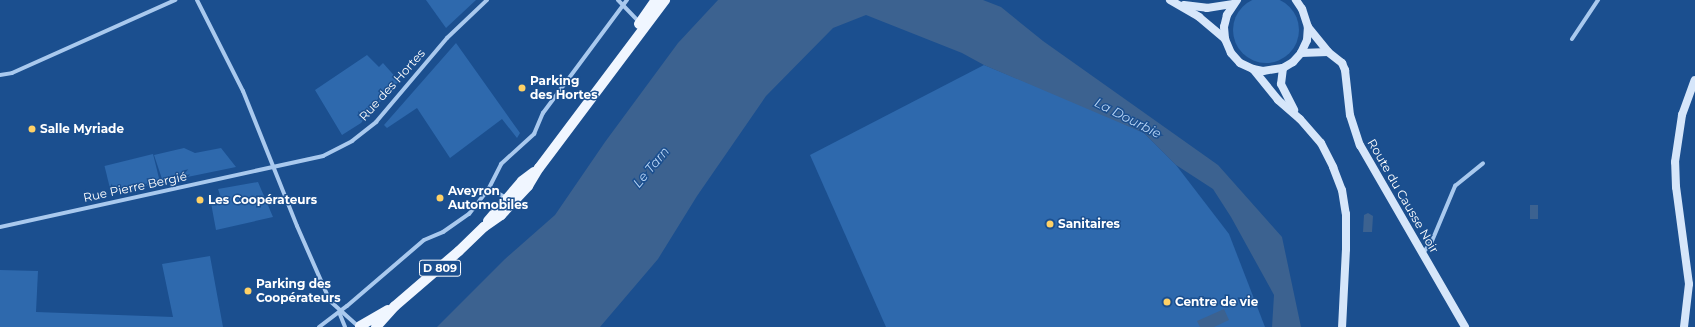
<!DOCTYPE html>
<meta charset="utf-8">
<style>
body{margin:0}
#map{position:relative;width:1695px;height:327px;overflow:hidden;background:#1b4f8f;font-family:Montserrat,sans-serif}
div>[style]{position:absolute}
.green>*{inset:0;background:#2e69ad;transform-origin:0 0}
.round{border-radius:50%}
.water>*{inset:0;background:#3c6290;transform-origin:0 0}
.street>*{height:4px;margin:-2px;padding:0 2px;transform-origin:2px;border-radius:2px;background:#a9c9ee}
.secondary>*{height:8px;margin:-4px;padding:0 4px;transform-origin:4px;border-radius:4px;background:#d6e6fa}
.primary>*{height:10px;margin:-5px;padding:0 5px;transform-origin:5px;border-radius:5px;background:#f0f6ff}
.dots>*{width:11px;height:11px;translate:-50% -50%;box-sizing:border-box;border:2px solid #1b4f8f;border-radius:50%}
span{translate:-50% -50%;white-space:nowrap;text-align:center;line-height:1.15;-webkit-text-stroke:3px #1b4f8f;paint-order:stroke}
.shield-label span{padding:1px 3px;background:#1b4f8f;border:1px solid;border-radius:3px;-webkit-text-stroke-width:0}
.shield-label{font-size:11px;color:#fff;font-weight:700}
.poi-label{font-size:12px;color:#fff;font-weight:700}
.left{translate:0 -50%;text-align:left}
.street-label{font-size:12px;color:#fff}
.water-label{font-size:13px;color:#b5d3f5;font-style:italic}
</style>
<div id="map">
<div class="green">
<i class="round" style="left:1233px;top:-3px;width:66px;height:66px"></i>
<i style="clip-path:polygon(426px 0,476px 0,446px 28px)"></i>
<i style="clip-path:polygon(456px 43px,520px 133px,517px 138px,502px 119px,450px 158px,417px 108px,387px 128px,384px 125px)"></i>
<i style="clip-path:polygon(367px 55px,379px 67px,383px 63px,399px 81px,361px 123px,342px 135px,315px 90px)"></i>
<i style="clip-path:polygon(984px 65px,1089px 108px,1144px 133px,1176px 165px,1229px 234px,1265px 327px,886px 327px,810px 155px)"></i>
<i style="clip-path:polygon(184px 148px,195px 153px,221px 148px,236px 167px,163px 182px,154px 155px)"></i>
<i style="left:153px;top:154px;width:29px;height:50px;rotate:76deg"></i>
<i style="clip-path:polygon(258px 182px,273px 217px,216px 230px,211px 203px,222px 201px,218px 189px)"></i>
<i style="clip-path:polygon(210px 256px,223px 327px,0 327px,0 270px,38px 271px,36px 312px,173px 317px,162px 264px)"></i>
</div>
<div class="water">
<i style="clip-path:polygon(718px 0,983px 0,1001px 7px,1043px 41px,1218px 165px,1282px 237px,1301px 327px,1272px 327px,1274px 295px,1231px 217px,1213px 189px,1176px 165px,1144px 133px,984px 65px,962px 53px,866px 15px,833px 28px,766px 96px,697px 196px,658px 259px,600px 327px,437px 327px,505px 259px,555px 215px,605px 142px,678px 43px)"></i>
<i style="left:1530px;top:205px;width:8px;height:14px"></i>
<i style="clip-path:polygon(1368px 213px,1373px 216px,1372px 232px,1363px 232px,1364px 215px)"></i>
<i style="clip-path:polygon(1224px 309px,1229px 320px,1214px 327px,1200px 327px,1197px 321px)"></i>
</div>
<div class="street">
<i style="left:197px;top:0;width:102px;rotate:63.2deg"></i>
<i style="left:243px;top:91px;width:145px;rotate:68.2deg"></i>
<i style="left:297px;top:226px;width:82px;rotate:66.3deg"></i>
<i style="left:330px;top:301px;width:36px;rotate:42deg"></i>
<i style="left:618px;top:0;width:32px;rotate:46deg"></i>
<i style="left:1572px;top:39px;width:47px;rotate:-56.3deg"></i>
<i style="left:0;top:75px;width:12px;rotate:-9deg"></i>
<i style="left:12px;top:73px;width:179px;rotate:-24.1deg"></i>
<i style="left:489px;top:188px;width:20px;rotate:30deg"></i>
<i style="left:0;top:227px;width:331px;rotate:-12.4deg"></i>
<i style="left:323px;top:156px;width:33px;rotate:-27deg"></i>
<i style="left:352px;top:141px;width:31px;rotate:-38deg"></i>
<i style="left:376px;top:122px;width:110px;rotate:-49.8deg"></i>
<i style="left:447px;top:38px;width:55px;rotate:-43.5deg"></i>
<i style="left:1423px;top:253px;width:15px;rotate:-53deg"></i>
<i style="left:1432px;top:241px;width:60px;rotate:-67.3deg"></i>
<i style="left:1455px;top:186px;width:36px;rotate:-39deg"></i>
<i style="left:339px;top:312px;width:16px;rotate:68deg"></i>
<i style="left:319px;top:327px;width:35px;rotate:-37deg"></i>
<i style="left:347px;top:306px;width:101px;rotate:-40.6deg"></i>
<i style="left:424px;top:240px;width:21px;rotate:-23deg"></i>
<i style="left:443px;top:232px;width:32px;rotate:-35deg"></i>
<i style="left:469px;top:214px;width:33px;rotate:-52deg"></i>
<i style="left:489px;top:188px;width:27px;rotate:-63deg"></i>
<i style="left:501px;top:164px;width:45px;rotate:-42.3deg"></i>
<i style="left:534px;top:134px;width:23px;rotate:-67deg"></i>
<i style="left:543px;top:113px;width:141px;rotate:-53.4deg"></i>
</div>
<div class="secondary">
<i style="left:1170px;top:0;width:34px;rotate:30deg"></i>
<i style="left:1199px;top:17px;width:34px;rotate:40deg"></i>
<i style="left:1237px;top:0;width:18px;rotate:124deg"></i>
<i style="left:1227px;top:15px;width:12px;rotate:104deg"></i>
<i style="left:1224px;top:27px;width:12px;rotate:85deg"></i>
<i style="left:1225px;top:39px;width:15px;rotate:67deg"></i>
<i style="left:1231px;top:53px;width:13px;rotate:48deg"></i>
<i style="left:1240px;top:63px;width:14px;rotate:25deg"></i>
<i style="left:1253px;top:69px;width:10px;rotate:11deg"></i>
<i style="left:1263px;top:71px;width:20px;rotate:-9deg"></i>
<i style="left:1283px;top:68px;width:12px;rotate:-31deg"></i>
<i style="left:1293px;top:62px;width:12px;rotate:-48deg"></i>
<i style="left:1301px;top:53px;width:14px;rotate:-65deg"></i>
<i style="left:1307px;top:40px;width:13px;rotate:-86deg"></i>
<i style="left:1308px;top:27px;width:19px;rotate:-108deg"></i>
<i style="left:1302px;top:9px;width:11px;rotate:-124deg"></i>
<i style="left:1184px;top:5px;width:23px;rotate:7deg"></i>
<i style="left:1207px;top:8px;width:25px;rotate:-9deg"></i>
<i style="left:1308px;top:27px;width:32px;rotate:51deg"></i>
<i style="left:1328px;top:52px;width:18px;rotate:38deg"></i>
<i style="left:1342px;top:63px;width:8px;rotate:67deg"></i>
<i style="left:1345px;top:70px;width:45px;rotate:83.7deg"></i>
<i style="left:1350px;top:115px;width:32px;rotate:72deg"></i>
<i style="left:1360px;top:145px;width:210px;rotate:60deg"></i>
<i style="left:1301px;top:53px;width:27px;rotate:-2deg"></i>
<i style="left:1283px;top:68px;width:16px;rotate:97deg"></i>
<i style="left:1281px;top:84px;width:29px;rotate:63deg"></i>
<i style="left:1253px;top:69px;width:40px;rotate:51deg"></i>
<i style="left:1278px;top:100px;width:29px;rotate:41deg"></i>
<i style="left:1300px;top:119px;width:32px;rotate:49deg"></i>
<i style="left:1321px;top:143px;width:27px;rotate:63deg"></i>
<i style="left:1333px;top:167px;width:25px;rotate:69deg"></i>
<i style="left:1342px;top:190px;width:24px;rotate:81deg"></i>
<i style="left:1346px;top:214px;width:35px;rotate:90deg"></i>
<i style="left:1346px;top:249px;width:78px;rotate:92.9deg"></i>
<i style="left:1684px;top:327px;width:43px;rotate:-83.4deg"></i>
<i style="left:1689px;top:284px;width:98px;rotate:-97.6deg"></i>
<i style="left:1676px;top:187px;width:25px;rotate:-92deg"></i>
<i style="left:1675px;top:162px;width:48px;rotate:-81.5deg"></i>
<i style="left:1682px;top:115px;width:37px;rotate:-70deg"></i>
</div>
<div class="primary">
<i style="left:639px;top:24px;width:29px;rotate:-55deg"></i>
<i style="left:488px;top:221px;width:52px;rotate:-49.6deg"></i>
<i style="left:522px;top:181px;width:15px;rotate:-37deg"></i>
<i style="left:360px;top:326px;width:32px;rotate:-30deg"></i>
<i style="left:376px;top:327px;width:28px;rotate:-48deg"></i>
<i style="left:395px;top:306px;width:84px;rotate:-40.7deg"></i>
<i style="left:459px;top:251px;width:35px;rotate:-44deg"></i>
<i style="left:484px;top:227px;width:21px;rotate:-35deg"></i>
<i style="left:501px;top:215px;width:40px;rotate:-47deg"></i>
<i style="left:528px;top:186px;width:21px;rotate:-59deg"></i>
<i style="left:539px;top:168px;width:210px;rotate:-53.1deg"></i>
</div>
<div class="dots">
<i style="left:522px;top:88px;background:#ffd166"></i>
<i style="left:32px;top:129px;background:#ffd166"></i>
<i style="left:440px;top:198px;background:#ffd166"></i>
<i style="left:200px;top:200px;background:#ffd166"></i>
<i style="left:1050px;top:224px;background:#ffd166"></i>
<i style="left:248px;top:291px;background:#ffd166"></i>
<i style="left:1167px;top:302px;background:#ffd166"></i>
</div>
<div class="shield-label">
<span style="left:440px;top:268px">D 809</span>
</div>
<div class="poi-label">
<span class="left" style="left:530px;top:88px">Parking<br>des Hortes</span>
<span class="left" style="left:40px;top:129px">Salle Myriade</span>
<span class="left" style="left:448px;top:198px">Aveyron<br>Automobiles</span>
<span class="left" style="left:208px;top:200px">Les Coopérateurs</span>
<span class="left" style="left:1058px;top:224px">Sanitaires</span>
<span class="left" style="left:256px;top:291px">Parking des<br>Coopérateurs</span>
<span class="left" style="left:1175px;top:302px">Centre de vie</span>
</div>
<div class="street-label">
<span style="left:392px;top:85px;rotate:-48deg">Rue des Hortes</span>
<span style="left:135px;top:187px;rotate:-12deg">Rue Pierre Bergié</span>
<span style="left:1403px;top:196px;rotate:60deg">Route du Causse Noir</span>
</div>
<div class="water-label">
<span style="left:1128px;top:118px;rotate:27deg">La Dourbie</span>
<span style="left:651px;top:167px;rotate:-50deg">Le Tarn</span>
</div>
</div>
